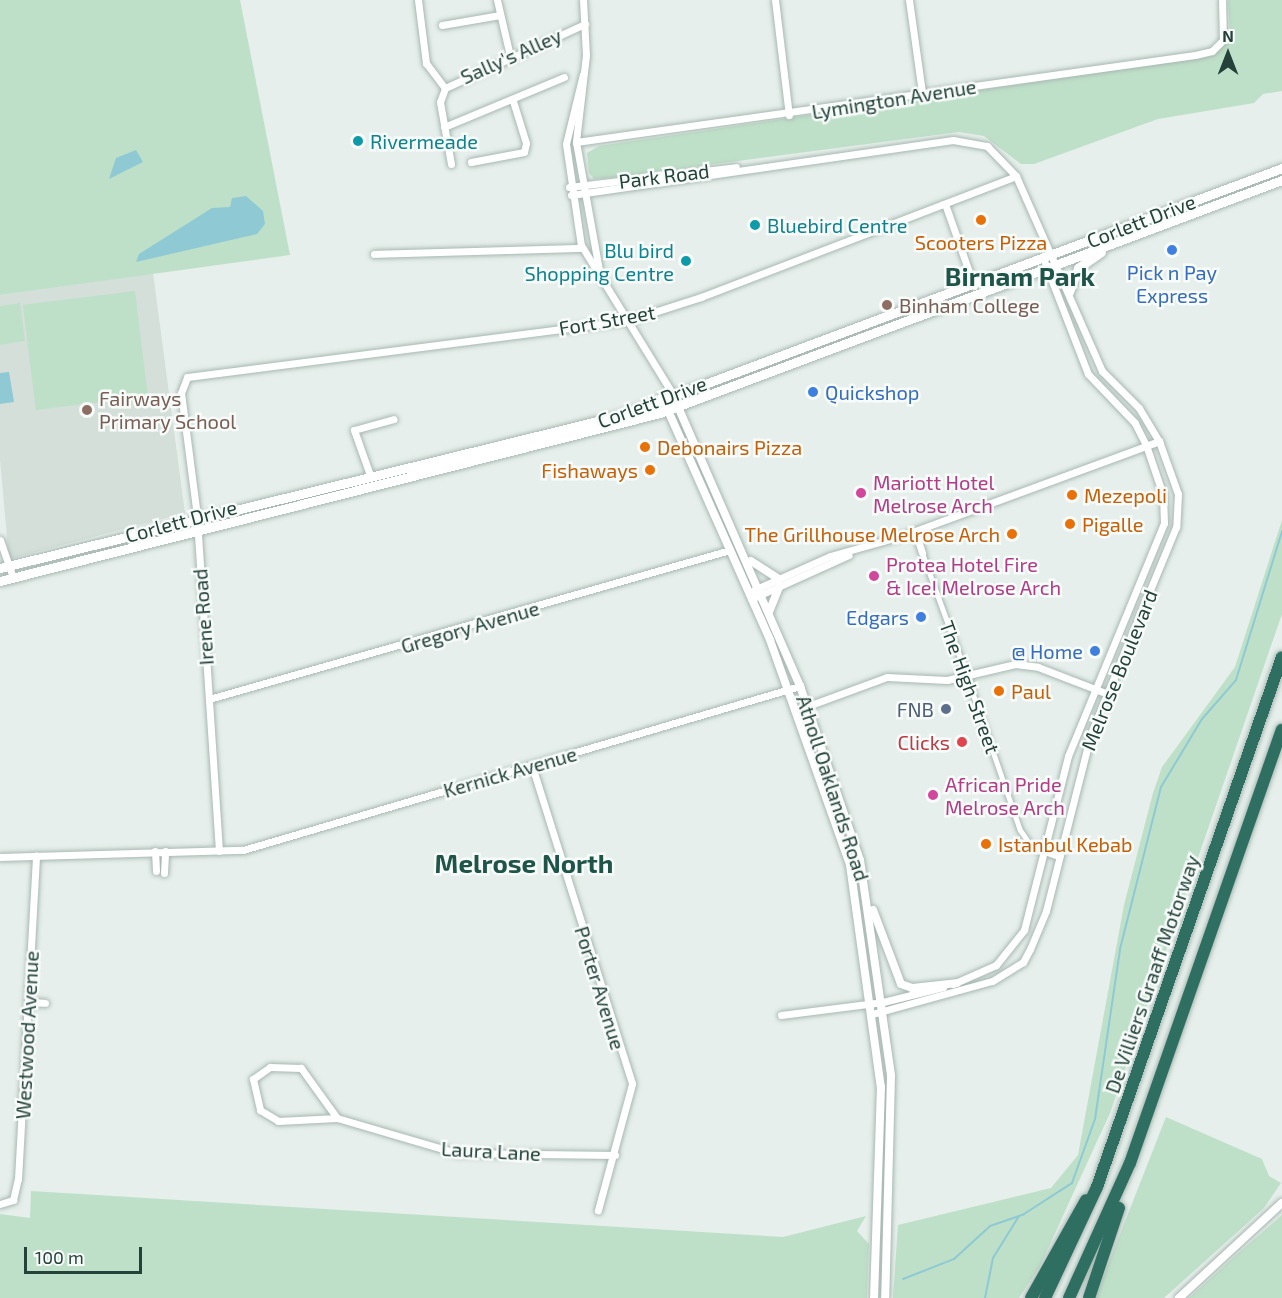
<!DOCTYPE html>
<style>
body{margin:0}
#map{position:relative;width:1282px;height:1298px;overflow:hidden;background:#e6efeb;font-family:"Exo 2",sans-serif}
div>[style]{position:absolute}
.built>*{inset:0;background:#d4dfda}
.green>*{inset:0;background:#bfe0c8;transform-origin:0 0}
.water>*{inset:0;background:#8ec9d4}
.stream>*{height:2px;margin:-1px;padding:0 1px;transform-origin:1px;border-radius:1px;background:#8ec9d4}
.roads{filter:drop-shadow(0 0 2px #a8b8b2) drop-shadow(0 0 2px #a8b8b2)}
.pedestrian>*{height:5px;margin:-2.5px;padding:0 2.5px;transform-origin:2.5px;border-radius:2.5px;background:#fff}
.minor>*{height:7px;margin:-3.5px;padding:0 3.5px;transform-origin:3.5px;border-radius:3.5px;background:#fff}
.tertiary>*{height:8px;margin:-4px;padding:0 4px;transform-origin:4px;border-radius:4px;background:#fff}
.secondary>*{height:9px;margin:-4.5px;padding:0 4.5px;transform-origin:4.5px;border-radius:4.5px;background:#fff}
.motorway>*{height:12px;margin:-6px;padding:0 6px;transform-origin:6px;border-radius:6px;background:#2f6f62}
.dots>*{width:16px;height:16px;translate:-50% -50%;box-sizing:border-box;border:3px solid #f7fbf9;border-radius:50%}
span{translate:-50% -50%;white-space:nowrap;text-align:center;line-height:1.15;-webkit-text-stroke:5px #f7fbf9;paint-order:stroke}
.street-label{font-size:20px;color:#24423a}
.culture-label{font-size:20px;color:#0d838f}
.left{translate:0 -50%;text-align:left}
.right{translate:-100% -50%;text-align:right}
.food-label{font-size:20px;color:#c56008}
.shop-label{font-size:20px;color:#366cbe}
.education-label{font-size:20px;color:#785e54}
.hotel-label{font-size:20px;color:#b23c85}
.service-label{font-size:20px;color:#4e5e75}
.health-label{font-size:20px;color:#be3a42}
.district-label{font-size:26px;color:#1f5548;font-weight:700}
.north{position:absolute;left:1198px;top:24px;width:60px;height:60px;-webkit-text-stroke:4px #f7fbf9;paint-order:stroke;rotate:0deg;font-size:16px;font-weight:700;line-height:24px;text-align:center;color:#24423a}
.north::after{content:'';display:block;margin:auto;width:21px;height:27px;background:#24423a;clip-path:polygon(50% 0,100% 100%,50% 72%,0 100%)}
.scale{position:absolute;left:24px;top:1247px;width:118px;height:27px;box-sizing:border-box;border:3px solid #24423a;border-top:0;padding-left:8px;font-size:18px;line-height:21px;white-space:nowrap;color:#24423a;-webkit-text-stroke:4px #f7fbf9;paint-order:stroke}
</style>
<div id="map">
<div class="built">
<i style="clip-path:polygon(153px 273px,185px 513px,9px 559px,0 460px,0 295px)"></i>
</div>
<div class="green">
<i style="clip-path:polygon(0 0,240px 0,290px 255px,0 295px)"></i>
<i style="clip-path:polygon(1228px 0,1282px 0,1282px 91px,1263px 94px,1254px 103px,1158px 119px,1034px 164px,1021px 164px,984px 136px,959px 132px,608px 178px,594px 179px,589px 173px,587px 153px,599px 146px,1212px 56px,1230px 34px)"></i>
<i style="left:135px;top:291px;width:106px;height:113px;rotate:83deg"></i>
<i style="clip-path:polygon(20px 303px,25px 341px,0 345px,0 306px)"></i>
<i style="clip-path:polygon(1282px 520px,1282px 614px,1110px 1113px,1040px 1266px,1019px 1298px,893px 1298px,898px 1225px,1051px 1188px,1078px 1155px,1124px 905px,1153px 793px,1162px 767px,1235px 667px)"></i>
<i style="clip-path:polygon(1166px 1117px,1262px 1159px,1269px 1176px,1281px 1183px,1264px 1208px,1164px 1298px,1095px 1298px)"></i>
<i style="clip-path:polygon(31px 1191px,783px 1237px,866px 1216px,857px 1231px,869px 1244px,867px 1293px,867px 1298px,0 1298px,0 1214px,30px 1218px)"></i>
<i style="clip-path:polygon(1282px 1215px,1282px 1298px,1189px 1298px,1236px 1255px)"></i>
</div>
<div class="water">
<i style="clip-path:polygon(136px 150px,143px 162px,109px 179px,116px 158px)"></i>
<i style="clip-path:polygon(246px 196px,263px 211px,265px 224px,257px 234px,136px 262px,139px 254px,212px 208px,230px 207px,232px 198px)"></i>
<i style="clip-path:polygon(9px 372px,14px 402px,0 404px,0 373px)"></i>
</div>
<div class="stream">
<i style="left:903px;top:1279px;width:55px;rotate:-21.4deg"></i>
<i style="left:954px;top:1259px;width:49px;rotate:-42.5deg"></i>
<i style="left:990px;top:1226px;width:36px;rotate:-19deg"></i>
<i style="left:1024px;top:1214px;width:57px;rotate:-32.9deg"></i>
<i style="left:1072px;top:1183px;width:68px;rotate:-70.2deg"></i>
<i style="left:1095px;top:1119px;width:172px;rotate:-81.6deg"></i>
<i style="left:1120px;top:949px;width:167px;rotate:-75.8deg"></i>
<i style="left:1161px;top:787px;width:79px;rotate:-58.9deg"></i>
<i style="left:1202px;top:719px;width:52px;rotate:-48.9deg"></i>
<i style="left:1236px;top:680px;width:156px;rotate:-72.8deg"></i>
<i style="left:985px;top:1298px;width:41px;rotate:-78.7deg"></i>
<i style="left:993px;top:1258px;width:49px;rotate:-58.2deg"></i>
</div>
<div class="roads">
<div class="pedestrian">
<i style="left:922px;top:553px;width:117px;rotate:70deg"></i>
<i style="left:970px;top:686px;width:152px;rotate:70.9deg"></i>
<i style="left:1020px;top:830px;width:19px;rotate:55deg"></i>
</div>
<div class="minor">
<i style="left:418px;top:0;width:64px;rotate:82.8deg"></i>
<i style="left:426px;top:63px;width:31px;rotate:53deg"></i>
<i style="left:497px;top:0;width:57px;rotate:76.9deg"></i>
<i style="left:583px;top:0;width:55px;rotate:86.9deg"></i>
<i style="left:586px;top:55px;width:88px;rotate:96.6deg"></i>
<i style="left:576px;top:142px;width:136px;rotate:79.8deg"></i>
<i style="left:775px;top:0;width:116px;rotate:83.1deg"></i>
<i style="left:909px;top:0;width:94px;rotate:82deg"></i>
<i style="left:442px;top:25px;width:59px;rotate:-9.8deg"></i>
<i style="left:583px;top:74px;width:72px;rotate:103.7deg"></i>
<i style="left:566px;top:144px;width:102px;rotate:81.6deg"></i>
<i style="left:581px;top:245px;width:174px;rotate:58.4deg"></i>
<i style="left:444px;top:127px;width:130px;rotate:-22.6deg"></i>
<i style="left:576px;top:142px;width:625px;rotate:-8deg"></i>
<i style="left:1195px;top:55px;width:17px;rotate:-13deg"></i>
<i style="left:1212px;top:51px;width:16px;rotate:-45deg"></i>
<i style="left:1223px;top:40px;width:40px;rotate:-91.4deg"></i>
<i style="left:471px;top:162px;width:54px;rotate:-10.7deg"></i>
<i style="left:524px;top:152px;width:9px;rotate:-77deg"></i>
<i style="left:526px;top:143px;width:44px;rotate:-107.2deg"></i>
<i style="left:451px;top:164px;width:63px;rotate:-100.1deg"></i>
<i style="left:440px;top:102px;width:15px;rotate:-70deg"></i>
<i style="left:445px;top:88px;width:154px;rotate:-24.6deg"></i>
<i style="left:569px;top:187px;width:168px;rotate:-6.8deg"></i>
<i style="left:571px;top:195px;width:386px;rotate:-8.2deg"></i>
<i style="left:953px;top:140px;width:35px;rotate:10deg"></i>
<i style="left:987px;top:146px;width:42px;rotate:46deg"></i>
<i style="left:1016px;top:176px;width:213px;rotate:66.2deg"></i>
<i style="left:1102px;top:371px;width:52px;rotate:45deg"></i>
<i style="left:1139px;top:408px;width:39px;rotate:59deg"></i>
<i style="left:1159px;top:441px;width:56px;rotate:70.3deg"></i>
<i style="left:1178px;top:494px;width:33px;rotate:93deg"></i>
<i style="left:1176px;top:527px;width:223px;rotate:112.4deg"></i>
<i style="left:1091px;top:733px;width:184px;rotate:104.2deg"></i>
<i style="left:1046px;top:911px;width:41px;rotate:112.8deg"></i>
<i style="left:1030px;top:949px;width:15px;rotate:118deg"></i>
<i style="left:1023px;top:962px;width:36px;rotate:148deg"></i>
<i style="left:992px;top:981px;width:124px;rotate:164.6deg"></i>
<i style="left:945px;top:204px;width:87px;rotate:70.5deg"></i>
<i style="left:374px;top:254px;width:208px;rotate:-1.7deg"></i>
<i style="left:370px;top:475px;width:48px;rotate:-109.6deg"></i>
<i style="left:354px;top:430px;width:41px;rotate:-15.4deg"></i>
<i style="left:915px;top:531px;width:23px;rotate:72deg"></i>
<i style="left:0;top:540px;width:39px;rotate:71deg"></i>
<i style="left:754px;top:590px;width:83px;rotate:-24.1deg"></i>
<i style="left:830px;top:556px;width:77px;rotate:-15.8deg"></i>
<i style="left:904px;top:535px;width:272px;rotate:-20.2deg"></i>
<i style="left:751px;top:599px;width:107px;rotate:-24.2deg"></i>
<i style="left:962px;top:663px;width:24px;rotate:71deg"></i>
<i style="left:209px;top:699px;width:542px;rotate:-15.96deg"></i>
<i style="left:808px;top:706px;width:84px;rotate:-20.2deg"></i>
<i style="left:887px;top:677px;width:60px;rotate:2.9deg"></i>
<i style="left:947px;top:680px;width:70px;rotate:-13.2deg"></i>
<i style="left:1015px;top:664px;width:23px;rotate:7deg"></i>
<i style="left:1038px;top:667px;width:75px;rotate:21.1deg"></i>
<i style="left:532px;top:766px;width:333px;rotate:72.5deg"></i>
<i style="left:632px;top:1084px;width:131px;rotate:105.1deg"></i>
<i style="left:1031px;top:846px;width:29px;rotate:20deg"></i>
<i style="left:155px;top:851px;width:20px;rotate:87deg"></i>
<i style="left:219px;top:851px;width:336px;rotate:-93.8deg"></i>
<i style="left:197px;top:516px;width:124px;rotate:-97.4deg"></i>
<i style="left:181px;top:393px;width:17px;rotate:-69deg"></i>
<i style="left:187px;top:377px;width:443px;rotate:-7.3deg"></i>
<i style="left:626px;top:321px;width:79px;rotate:-17.7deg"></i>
<i style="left:701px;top:297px;width:337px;rotate:-21deg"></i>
<i style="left:0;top:857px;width:243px;rotate:-1.7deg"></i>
<i style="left:243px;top:850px;width:581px;rotate:-16.41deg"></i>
<i style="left:164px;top:873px;width:22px;rotate:-87deg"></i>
<i style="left:953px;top:984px;width:47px;rotate:-23.8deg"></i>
<i style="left:996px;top:965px;width:45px;rotate:-51.3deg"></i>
<i style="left:1024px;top:930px;width:179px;rotate:-75.8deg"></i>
<i style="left:1068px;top:756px;width:252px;rotate:-67.6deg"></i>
<i style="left:1164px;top:523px;width:28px;rotate:-92deg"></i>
<i style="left:1163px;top:495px;width:53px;rotate:-108.8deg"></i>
<i style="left:1146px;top:445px;width:25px;rotate:-117deg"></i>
<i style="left:1135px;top:423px;width:68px;rotate:-133.8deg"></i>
<i style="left:1088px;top:374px;width:119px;rotate:-111.2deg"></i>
<i style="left:28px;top:1002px;width:17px;rotate:3deg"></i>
<i style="left:781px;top:1015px;width:103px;rotate:-7.3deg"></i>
<i style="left:883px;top:1002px;width:62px;rotate:-14deg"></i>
<i style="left:337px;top:1118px;width:62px;rotate:-125.8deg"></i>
<i style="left:301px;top:1068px;width:31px;rotate:-178deg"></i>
<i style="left:270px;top:1067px;width:21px;rotate:145deg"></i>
<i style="left:253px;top:1079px;width:32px;rotate:77deg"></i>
<i style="left:260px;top:1110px;width:21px;rotate:31deg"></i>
<i style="left:278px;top:1121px;width:59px;rotate:-2.9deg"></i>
<i style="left:337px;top:1118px;width:125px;rotate:16.3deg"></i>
<i style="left:457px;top:1153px;width:158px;rotate:0.7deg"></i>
<i style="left:0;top:1204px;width:14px;rotate:-17deg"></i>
<i style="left:13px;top:1200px;width:22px;rotate:-77deg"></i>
<i style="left:18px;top:1179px;width:324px;rotate:-86.8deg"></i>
</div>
<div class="tertiary">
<i style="left:672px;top:393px;width:320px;rotate:66.4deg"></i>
<i style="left:800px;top:686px;width:184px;rotate:71deg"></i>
<i style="left:860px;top:860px;width:218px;rotate:81.8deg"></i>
<i style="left:891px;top:1076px;width:222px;rotate:91.5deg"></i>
<i style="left:662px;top:397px;width:266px;rotate:66deg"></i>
<i style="left:770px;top:640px;width:239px;rotate:70.4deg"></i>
<i style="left:850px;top:865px;width:224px;rotate:82.1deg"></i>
<i style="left:881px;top:1087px;width:211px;rotate:91.9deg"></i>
<i style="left:751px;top:561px;width:33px;rotate:33deg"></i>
<i style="left:769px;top:612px;width:27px;rotate:-68deg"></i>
<i style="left:873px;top:910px;width:79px;rotate:69.3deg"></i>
<i style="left:901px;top:984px;width:12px;rotate:20deg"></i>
<i style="left:912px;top:988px;width:45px;rotate:-6.3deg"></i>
<i style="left:1179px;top:1298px;width:140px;rotate:-42.7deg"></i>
</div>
<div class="secondary">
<i style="left:1069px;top:292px;width:26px;rotate:-69deg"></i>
<i style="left:1078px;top:268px;width:28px;rotate:-35deg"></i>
<i style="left:0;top:568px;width:641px;rotate:-13.82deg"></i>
<i style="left:622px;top:415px;width:705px;rotate:-20.52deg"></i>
<i style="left:0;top:581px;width:681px;rotate:-14.28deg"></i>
<i style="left:660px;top:413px;width:664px;rotate:-20.54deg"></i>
</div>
<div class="motorway">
<i style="left:1031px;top:1298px;width:112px;rotate:-60.7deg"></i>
<i style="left:1045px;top:1298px;width:123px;rotate:-64.9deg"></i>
<i style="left:1097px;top:1187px;width:561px;rotate:-70.76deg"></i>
<i style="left:1069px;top:1298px;width:148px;rotate:-65.7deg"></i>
<i style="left:1130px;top:1163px;width:459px;rotate:-70.7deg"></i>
<i style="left:1089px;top:1298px;width:95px;rotate:-71.6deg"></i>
</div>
</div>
<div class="dots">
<i style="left:358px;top:141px;background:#0f9aa8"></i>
<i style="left:981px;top:220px;background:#e8710a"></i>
<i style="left:755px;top:225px;background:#0f9aa8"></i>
<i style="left:1172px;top:250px;background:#3f7fe0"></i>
<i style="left:686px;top:261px;background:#0f9aa8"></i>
<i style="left:887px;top:305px;background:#8d6e63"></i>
<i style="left:813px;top:392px;background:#3f7fe0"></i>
<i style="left:87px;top:410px;background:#8d6e63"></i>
<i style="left:645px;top:447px;background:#e8710a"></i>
<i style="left:650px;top:470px;background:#e8710a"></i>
<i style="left:861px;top:493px;background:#d1479c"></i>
<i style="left:1072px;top:495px;background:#e8710a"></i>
<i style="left:1070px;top:524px;background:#e8710a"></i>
<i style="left:1012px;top:534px;background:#e8710a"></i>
<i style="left:874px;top:576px;background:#d1479c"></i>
<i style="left:921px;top:617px;background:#3f7fe0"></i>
<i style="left:1095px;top:651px;background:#3f7fe0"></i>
<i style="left:999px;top:691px;background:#e8710a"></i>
<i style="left:946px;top:709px;background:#5c6f8a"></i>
<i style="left:962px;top:742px;background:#e0444e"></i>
<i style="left:933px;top:795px;background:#d1479c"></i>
<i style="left:986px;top:844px;background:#e8710a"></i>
</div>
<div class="street-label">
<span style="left:511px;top:56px;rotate:-24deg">Sally's Alley</span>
<span style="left:894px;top:99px;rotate:-9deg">Lymington Avenue</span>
<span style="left:664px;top:176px;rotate:-7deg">Park Road</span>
<span style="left:1141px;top:221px;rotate:-21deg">Corlett Drive</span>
<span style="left:607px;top:320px;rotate:-10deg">Fort Street</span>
<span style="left:652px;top:402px;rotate:-20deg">Corlett Drive</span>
<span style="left:181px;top:521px;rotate:-15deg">Corlett Drive</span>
<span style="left:203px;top:617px;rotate:-94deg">Irene Road</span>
<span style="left:470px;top:627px;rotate:-16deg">Gregory Avenue</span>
<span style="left:1119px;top:670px;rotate:-68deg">Melrose Boulevard</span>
<span style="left:970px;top:687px;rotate:70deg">The High Street</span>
<span style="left:510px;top:772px;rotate:-16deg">Kernick Avenue</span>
<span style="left:833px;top:788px;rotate:72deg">Atholl Oaklands Road</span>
<span style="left:1152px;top:974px;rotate:-71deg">De Villiers Graaff Motorway</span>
<span style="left:600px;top:988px;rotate:73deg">Porter Avenue</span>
<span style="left:27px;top:1035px;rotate:-87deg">Westwood Avenue</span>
<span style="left:491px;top:1151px;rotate:3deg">Laura Lane</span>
</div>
<div class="culture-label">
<span class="left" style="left:370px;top:141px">Rivermeade</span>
<span class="left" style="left:767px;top:225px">Bluebird Centre</span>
<span class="right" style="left:674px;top:262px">Blu bird<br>Shopping Centre</span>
</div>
<div class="food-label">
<span style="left:981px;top:242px">Scooters Pizza</span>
<span class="left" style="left:657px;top:447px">Debonairs Pizza</span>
<span class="right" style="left:638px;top:470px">Fishaways</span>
<span class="left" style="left:1084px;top:495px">Mezepoli</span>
<span class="left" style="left:1082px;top:524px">Pigalle</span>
<span class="right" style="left:1000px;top:534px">The Grillhouse Melrose Arch</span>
<span class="left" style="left:1011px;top:691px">Paul</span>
<span class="left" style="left:998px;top:844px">Istanbul Kebab</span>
</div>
<div class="shop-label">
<span style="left:1172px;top:284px">Pick n Pay<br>Express</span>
<span class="left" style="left:825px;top:392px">Quickshop</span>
<span class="right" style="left:909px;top:617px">Edgars</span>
<span class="right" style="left:1083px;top:651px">@ Home</span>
</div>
<div class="education-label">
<span class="left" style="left:899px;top:305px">Binham College</span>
<span class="left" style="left:99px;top:410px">Fairways<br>Primary School</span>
</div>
<div class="hotel-label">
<span class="left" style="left:873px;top:494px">Mariott Hotel<br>Melrose Arch</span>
<span class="left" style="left:886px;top:576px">Protea Hotel Fire<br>&amp; Ice! Melrose Arch</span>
<span class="left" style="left:945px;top:796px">African Pride<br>Melrose Arch</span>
</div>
<div class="service-label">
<span class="right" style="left:934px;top:709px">FNB</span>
</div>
<div class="health-label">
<span class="right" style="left:950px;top:742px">Clicks</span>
</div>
<div class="district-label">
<span style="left:1020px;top:276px">Birnam Park</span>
<span style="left:524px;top:863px">Melrose North</span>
</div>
<div class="north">N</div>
<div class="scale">100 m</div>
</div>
